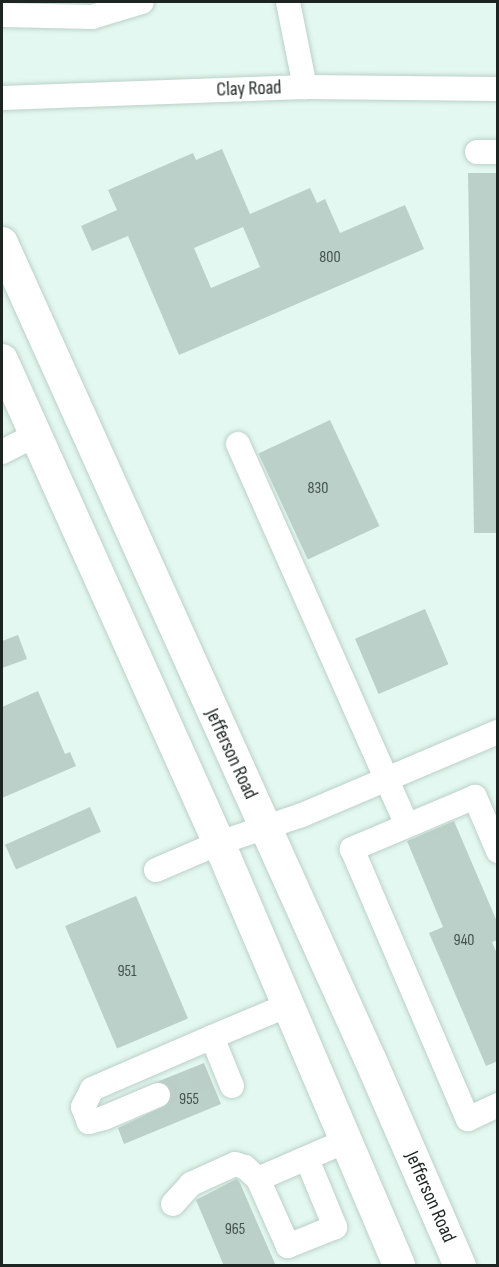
<!DOCTYPE html>
<style>
body{margin:0}
#map{position:relative;width:499px;height:1267px;overflow:hidden;background:#e3f8f0;font-family:"Sofia Sans Condensed",sans-serif}
div>[style]{position:absolute}
.building>*{inset:0;background:#bbd0c8;transform-origin:0 0}
.minor-tunnel>*{height:24px;margin-top:-12px;transform-origin:0;background:repeating-linear-gradient(90deg,#bbcec7 0 24px,transparent 0 36px)}
.roads{filter:drop-shadow(0 0 2px #bbd0c8) drop-shadow(0 0 2px #bbd0c8)}
.minor>*{height:24px;margin:-12px;padding:0 12px;transform-origin:12px;border-radius:12px;background:#fff}
.major>*{height:32px;margin:-16px;padding:0 16px;transform-origin:16px;border-radius:16px;background:#fff}
span{translate:-50% -50%;white-space:nowrap;text-align:center;line-height:1.15;-webkit-text-stroke:4.5px #fff;paint-order:stroke}
.number-label{font-size:16px;color:#44504c}
.number-label span{-webkit-text-stroke-width:0}
.street-label{font-size:20px;color:#1d2522}
.frame{position:absolute;inset:0;border:3px solid #1d2522;pointer-events:none}
</style>
<div id="map">
<div class="building">
<i style="clip-path:polygon(evenodd,222px 149px,250px 214px,310px 188px,317px 203px,325px 199px,340px 233px,405px 205px,424px 249px,179px 355px,128px 236px,92px 251px,81px 226px,117px 210px,108px 190px,193px 153px,196px 160px,222px 149px,243px 227px,260px 267px,211px 288px,194px 248px,243px 227px)"></i>
<i style="clip-path:polygon(468px 173px,498px 173px,498px 533px,474px 533px)"></i>
<i style="left:330px;top:420px;width:117px;height:79px;rotate:65deg"></i>
<i style="left:425px;top:609px;width:60px;height:76px;rotate:67deg"></i>
<i style="clip-path:polygon(18px 635px,27px 659px,2px 668px,2px 641px)"></i>
<i style="clip-path:polygon(38px 691px,65px 754px,70px 752px,76px 766px,2px 798px,2px 707px)"></i>
<i style="left:90px;top:807px;width:27px;height:93px;rotate:66deg"></i>
<i style="clip-path:polygon(454px 821px,498px 924px,498px 940px,492px 942px,498px 956px,498px 1061px,486px 1066px,429px 933px,443px 927px,407px 841px)"></i>
<i style="left:136px;top:896px;width:133px;height:77px;rotate:67deg"></i>
<i style="clip-path:polygon(204px 1063px,221px 1104px,124px 1144px,118px 1128px,170px 1103px,171px 1089px,159px 1081px)"></i>
<i style="clip-path:polygon(236px 1179px,239px 1181px,276px 1266px,224px 1266px,196px 1200px)"></i>
</div>
<div class="minor-tunnel">
<i style="left:158px;top:1095px;width:54px;rotate:-21.8deg"></i>
</div>
<div class="roads">
<div class="minor">
<i style="left:288px;top:2px;width:87px;rotate:78.7deg"></i>
<i style="left:2px;top:15px;width:90px;rotate:1.3deg"></i>
<i style="left:92px;top:17px;width:52px;rotate:-16.7deg"></i>
<i style="left:2px;top:98px;width:303px;rotate:-2.1deg"></i>
<i style="left:305px;top:87px;width:193px;rotate:0.6deg"></i>
<i style="left:477px;top:152px;width:21px"></i>
<i style="left:238px;top:444px;width:417px;rotate:66.1deg"></i>
<i style="left:2px;top:452px;width:37px;rotate:-27deg"></i>
<i style="left:498px;top:851px;width:59px;rotate:-113.1deg"></i>
<i style="left:475px;top:797px;width:134px;rotate:157.1deg"></i>
<i style="left:352px;top:849px;width:294px;rotate:66.8deg"></i>
<i style="left:468px;top:1119px;width:33px;rotate:-25deg"></i>
<i style="left:156px;top:870px;width:69px;rotate:-23.2deg"></i>
<i style="left:219px;top:843px;width:88px;rotate:-18.6deg"></i>
<i style="left:302px;top:815px;width:213px;rotate:-23deg"></i>
<i style="left:232px;top:1086px;width:53px;rotate:-112.2deg"></i>
<i style="left:212px;top:1037px;width:82px;rotate:-22.8deg"></i>
<i style="left:158px;top:1095px;width:59px;rotate:156.9deg"></i>
<i style="left:104px;top:1118px;width:16px;rotate:165deg"></i>
<i style="left:89px;top:1122px;width:16px;rotate:-112deg"></i>
<i style="left:83px;top:1107px;width:20px;rotate:-63deg"></i>
<i style="left:92px;top:1089px;width:131px;rotate:-23.4deg"></i>
<i style="left:307px;top:1159px;width:74px;rotate:67.6deg"></i>
<i style="left:335px;top:1227px;width:51px;rotate:158deg"></i>
<i style="left:288px;top:1246px;width:73px;rotate:-114.1deg"></i>
<i style="left:258px;top:1179px;width:96px;rotate:-23.4deg"></i>
<i style="left:173px;top:1204px;width:27px;rotate:-48deg"></i>
<i style="left:191px;top:1184px;width:48px;rotate:-24.4deg"></i>
<i style="left:235px;top:1164px;width:10px;rotate:17deg"></i>
<i style="left:245px;top:1167px;width:18px;rotate:43deg"></i>
</div>
<div class="major">
<i style="left:2px;top:243px;width:895px;rotate:65.73deg"></i>
<i style="left:370px;top:1059px;width:226px;rotate:66.5deg"></i>
<i style="left:2px;top:360px;width:530px;rotate:65.81deg"></i>
<i style="left:219px;top:843px;width:460px;rotate:66.9deg"></i>
</div>
</div>
<div class="number-label">
<span style="left:330px;top:258px">800</span>
<span style="left:318px;top:489px">830</span>
<span style="left:464px;top:941px">940</span>
<span style="left:127px;top:972px">951</span>
<span style="left:189px;top:1100px">955</span>
<span style="left:235px;top:1230px">965</span>
</div>
<div class="street-label">
<span style="left:249px;top:89px;rotate:-2deg">Clay Road</span>
<span style="left:231px;top:754px;rotate:65deg">Jefferson Road</span>
<span style="left:430px;top:1197px;rotate:66deg">Jefferson Road</span>
</div>
<div class="frame"></div>
</div>
